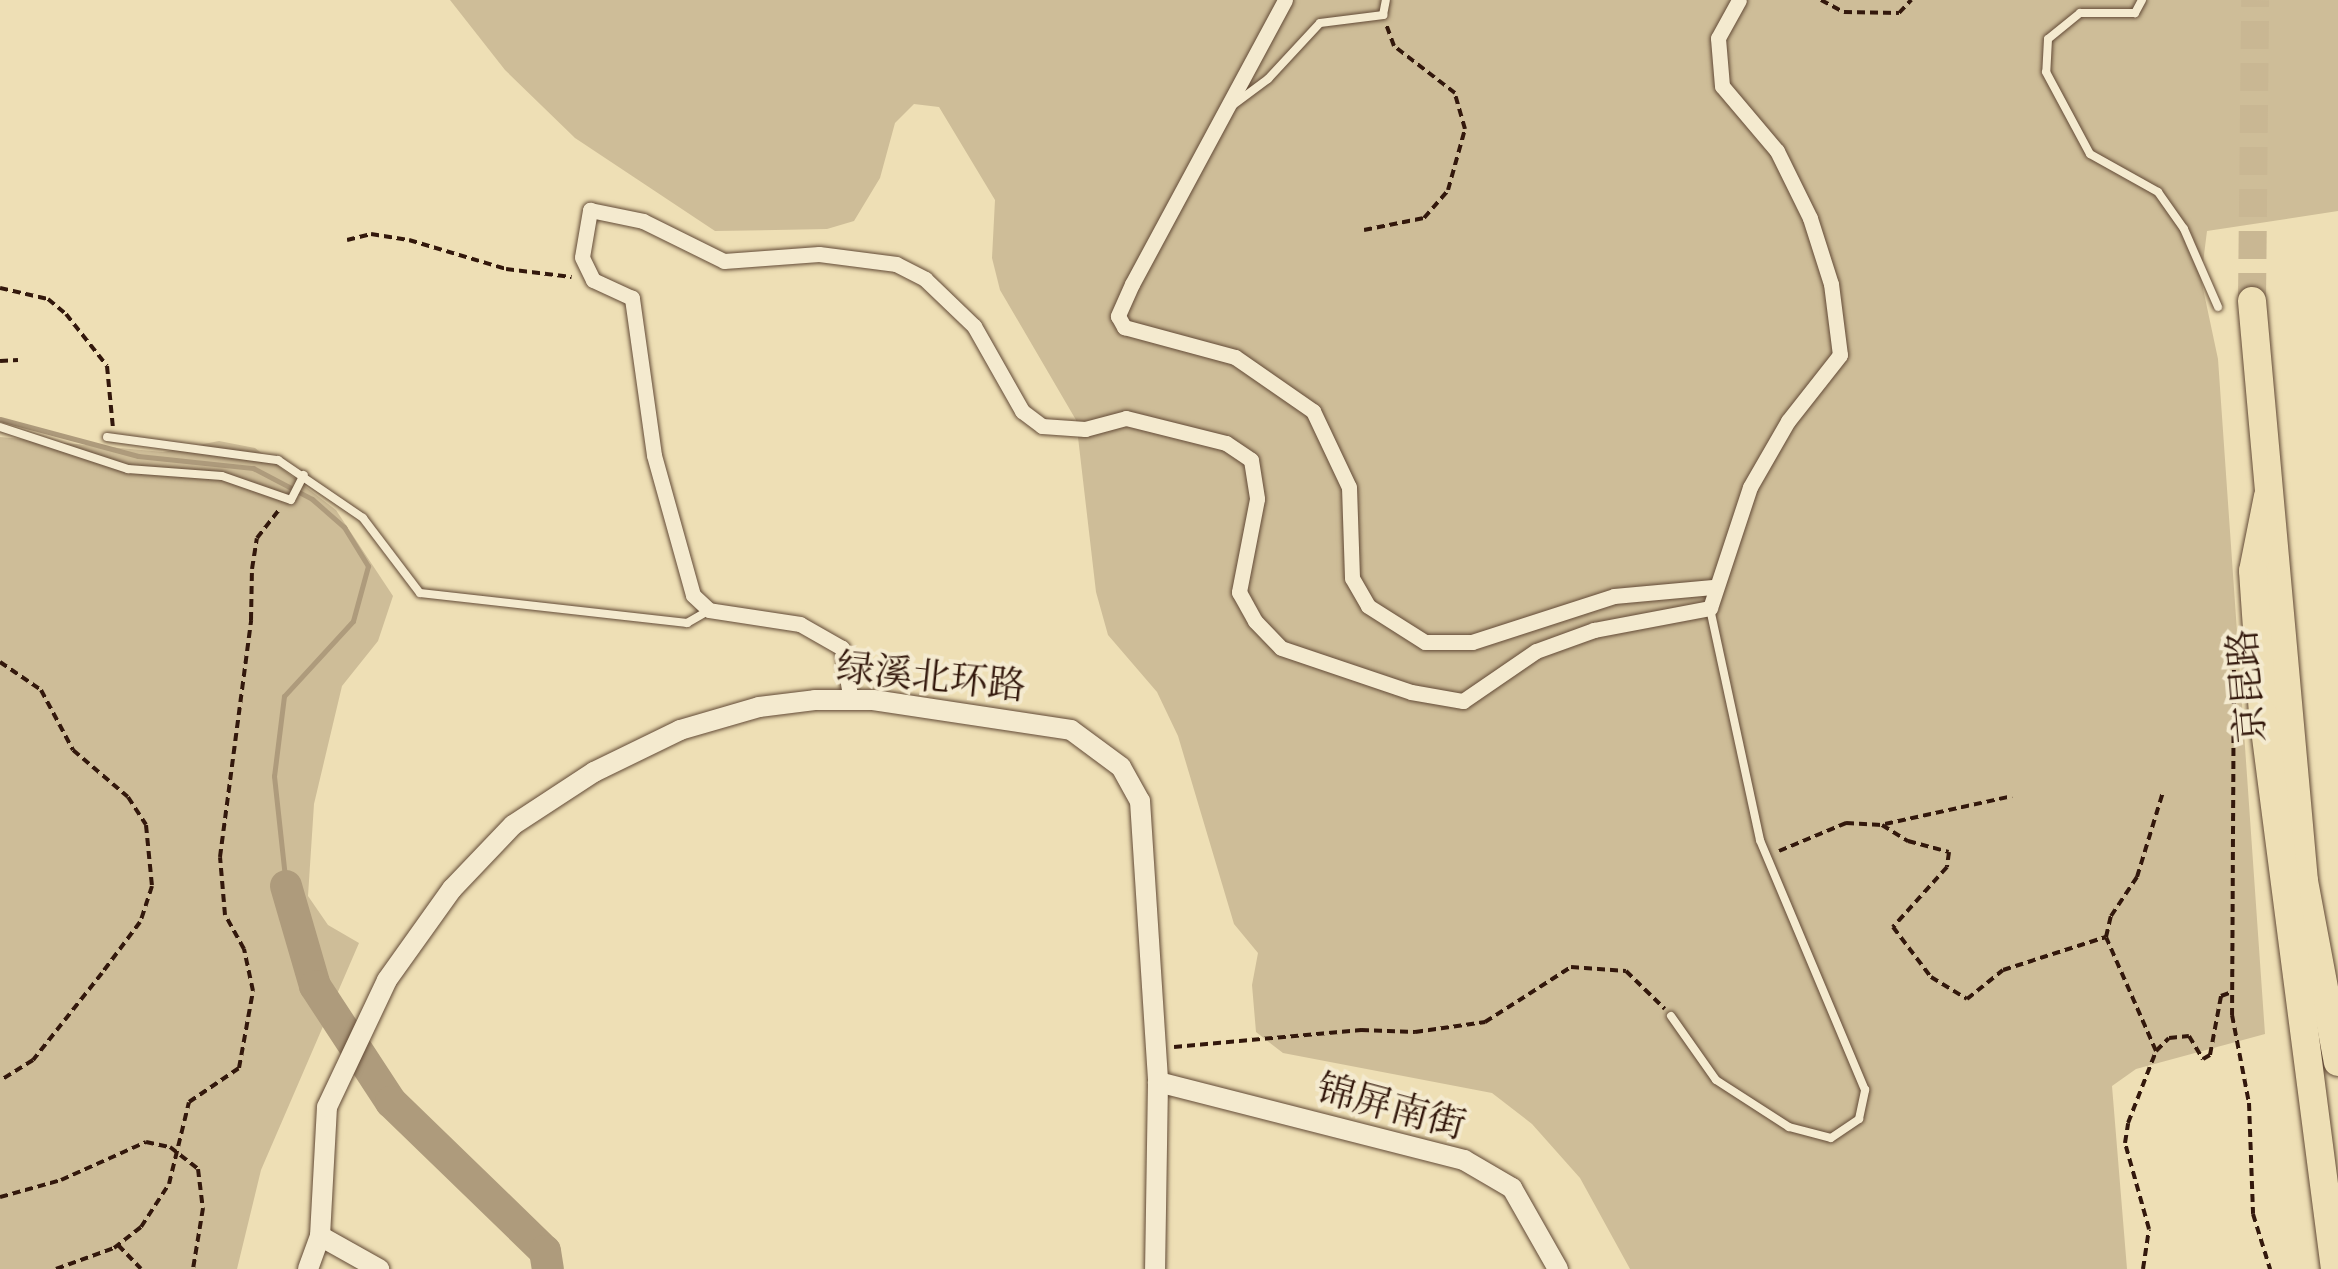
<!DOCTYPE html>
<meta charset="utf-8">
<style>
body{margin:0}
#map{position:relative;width:2338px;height:1269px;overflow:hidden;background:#eedfb5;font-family:"IM FELL Double Pica","Noto Serif SC",serif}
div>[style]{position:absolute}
.green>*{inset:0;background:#cebd98}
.stream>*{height:5px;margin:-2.5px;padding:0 2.5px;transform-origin:2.5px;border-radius:2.5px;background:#ae9b7c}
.river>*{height:32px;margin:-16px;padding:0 16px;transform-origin:16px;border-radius:16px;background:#ae9b7c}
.highway-tunnel>*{height:28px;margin-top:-14px;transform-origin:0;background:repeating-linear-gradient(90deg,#c9b793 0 28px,transparent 0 42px)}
.path>*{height:4px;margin-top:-2px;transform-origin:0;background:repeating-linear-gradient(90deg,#33180c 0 8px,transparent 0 13px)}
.roads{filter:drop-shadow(0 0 2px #624a36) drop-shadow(0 0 2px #624a36)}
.lane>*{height:8px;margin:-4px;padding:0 4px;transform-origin:4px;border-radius:4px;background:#f4eacf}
.street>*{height:15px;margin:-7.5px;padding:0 7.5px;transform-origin:7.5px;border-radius:7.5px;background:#f4eacf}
.secondary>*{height:20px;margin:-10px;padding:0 10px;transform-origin:10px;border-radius:10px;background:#f4eacf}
.highway>*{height:28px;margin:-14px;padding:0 14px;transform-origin:14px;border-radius:14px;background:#eedfb5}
span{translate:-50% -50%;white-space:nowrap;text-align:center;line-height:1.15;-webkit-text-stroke:8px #f4eacf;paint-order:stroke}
.street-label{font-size:38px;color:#33180c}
</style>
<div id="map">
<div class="green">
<i style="clip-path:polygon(450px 0,2338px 0,2338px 211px,2207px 231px,2201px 279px,2218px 359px,2265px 1034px,2136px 1069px,2112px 1086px,2127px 1269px,1630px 1269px,1580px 1178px,1532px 1124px,1492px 1093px,1283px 1053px,1256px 1032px,1252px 985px,1258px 953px,1234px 924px,1178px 736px,1157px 692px,1108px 635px,1096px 592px,1076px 420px,1000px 290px,992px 258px,995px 200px,939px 107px,914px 104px,895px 123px,880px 178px,854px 221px,827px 229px,715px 231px,575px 138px,505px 70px)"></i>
<i style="clip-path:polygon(0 437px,163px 452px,219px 441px,255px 448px,336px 510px,393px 596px,378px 641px,342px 686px,314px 804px,308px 896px,328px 925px,359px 943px,261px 1170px,237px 1269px,0 1269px)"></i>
</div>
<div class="stream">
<i style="left:0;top:419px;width:143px;rotate:15deg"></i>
<i style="left:138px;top:456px;width:116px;rotate:6deg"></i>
<i style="left:253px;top:468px;width:67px;rotate:27.7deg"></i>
<i style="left:312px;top:499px;width:43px;rotate:41.2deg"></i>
<i style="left:344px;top:527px;width:46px;rotate:58.4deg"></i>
<i style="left:368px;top:566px;width:57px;rotate:105.3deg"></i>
<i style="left:353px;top:621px;width:102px;rotate:132.6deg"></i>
<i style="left:284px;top:696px;width:81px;rotate:97.1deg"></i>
<i style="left:274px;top:776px;width:111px;rotate:83.8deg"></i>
</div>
<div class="river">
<i style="left:286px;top:886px;width:104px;rotate:73.8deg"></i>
<i style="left:315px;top:986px;width:139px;rotate:56.8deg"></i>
<i style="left:391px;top:1102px;width:214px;rotate:44.1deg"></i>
<i style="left:545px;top:1251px;width:18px;rotate:81deg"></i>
</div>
<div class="highway-tunnel">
<i style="left:2252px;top:301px;width:301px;rotate:-89.4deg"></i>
</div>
<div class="path">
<i style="left:1821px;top:0;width:26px;rotate:28deg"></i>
<i style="left:1844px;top:12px;width:55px;rotate:1deg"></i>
<i style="left:1899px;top:13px;width:18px;rotate:-47deg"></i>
<i style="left:1364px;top:230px;width:61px;rotate:-11.3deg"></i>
<i style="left:1424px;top:218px;width:37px;rotate:-49deg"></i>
<i style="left:1448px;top:190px;width:63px;rotate:-74.4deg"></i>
<i style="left:1465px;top:129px;width:37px;rotate:-106deg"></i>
<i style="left:1455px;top:93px;width:77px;rotate:-142.4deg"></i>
<i style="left:1394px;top:46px;width:23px;rotate:-110deg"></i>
<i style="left:347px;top:240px;width:25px;rotate:-14deg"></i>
<i style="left:371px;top:234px;width:38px;rotate:9deg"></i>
<i style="left:409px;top:240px;width:101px;rotate:16.6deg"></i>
<i style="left:506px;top:269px;width:66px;rotate:6.9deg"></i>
<i style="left:0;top:288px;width:49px;rotate:12.9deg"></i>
<i style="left:48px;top:299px;width:23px;rotate:40deg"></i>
<i style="left:66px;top:314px;width:66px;rotate:51.7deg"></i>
<i style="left:107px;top:366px;width:62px;rotate:84.5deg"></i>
<i style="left:0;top:361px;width:18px;rotate:-3deg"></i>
<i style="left:2234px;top:644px;width:371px;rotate:90.3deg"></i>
<i style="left:2232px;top:1015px;width:90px;rotate:79.1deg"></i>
<i style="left:2249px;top:1103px;width:111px;rotate:87.9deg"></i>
<i style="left:2253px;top:1214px;width:58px;rotate:72.8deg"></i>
<i style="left:0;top:662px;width:50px;rotate:34.3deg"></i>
<i style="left:41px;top:690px;width:68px;rotate:61.9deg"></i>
<i style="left:73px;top:750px;width:72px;rotate:40.5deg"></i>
<i style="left:128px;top:797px;width:33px;rotate:57deg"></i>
<i style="left:146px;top:825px;width:61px;rotate:84.4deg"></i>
<i style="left:152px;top:886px;width:38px;rotate:108deg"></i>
<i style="left:140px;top:922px;width:64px;rotate:126.7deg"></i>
<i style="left:102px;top:973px;width:111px;rotate:128.4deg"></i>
<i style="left:33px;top:1060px;width:39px;rotate:148deg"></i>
<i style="left:1885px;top:824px;width:130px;rotate:-12.4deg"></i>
<i style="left:1779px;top:851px;width:73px;rotate:-22.7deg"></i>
<i style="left:1846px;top:823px;width:36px;rotate:3deg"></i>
<i style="left:1882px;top:825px;width:31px;rotate:32deg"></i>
<i style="left:1908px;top:841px;width:42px;rotate:15deg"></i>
<i style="left:1949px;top:852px;width:15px;rotate:98deg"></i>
<i style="left:1947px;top:867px;width:81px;rotate:132deg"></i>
<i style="left:1893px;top:927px;width:63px;rotate:52.8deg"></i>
<i style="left:1931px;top:977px;width:42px;rotate:31.4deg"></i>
<i style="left:1967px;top:999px;width:46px;rotate:-38.9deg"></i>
<i style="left:2003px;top:970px;width:108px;rotate:-17.8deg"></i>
<i style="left:1174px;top:1047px;width:188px;rotate:-5.2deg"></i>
<i style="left:1361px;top:1030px;width:54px;rotate:2.1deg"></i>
<i style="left:1415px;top:1032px;width:71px;rotate:-8.1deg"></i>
<i style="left:1485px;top:1022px;width:102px;rotate:-32.6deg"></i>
<i style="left:1571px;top:967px;width:55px;rotate:4.2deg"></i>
<i style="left:1626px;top:971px;width:54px;rotate:44.3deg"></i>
<i style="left:2156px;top:1051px;width:124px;rotate:-113.7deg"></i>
<i style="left:2106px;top:937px;width:22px;rotate:-77deg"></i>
<i style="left:2111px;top:916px;width:47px;rotate:-56.3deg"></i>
<i style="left:2137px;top:877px;width:89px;rotate:-73deg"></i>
<i style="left:0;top:1197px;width:63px;rotate:-15.6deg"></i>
<i style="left:61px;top:1180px;width:93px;rotate:-24.1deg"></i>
<i style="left:146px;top:1142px;width:25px;rotate:12deg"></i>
<i style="left:170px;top:1147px;width:36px;rotate:38deg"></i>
<i style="left:198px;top:1169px;width:39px;rotate:83deg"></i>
<i style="left:203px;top:1208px;width:62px;rotate:99.3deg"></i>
<i style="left:118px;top:1245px;width:33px;rotate:46deg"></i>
<i style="left:56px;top:1269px;width:62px;rotate:-19.9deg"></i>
<i style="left:114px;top:1248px;width:34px;rotate:-38deg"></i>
<i style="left:141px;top:1227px;width:51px;rotate:-56.9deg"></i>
<i style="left:169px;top:1184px;width:84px;rotate:-76.3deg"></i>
<i style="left:189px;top:1102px;width:60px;rotate:-34.2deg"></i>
<i style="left:239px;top:1068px;width:78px;rotate:-79.7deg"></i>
<i style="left:253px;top:991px;width:43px;rotate:-102.1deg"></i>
<i style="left:244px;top:949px;width:39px;rotate:-119deg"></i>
<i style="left:225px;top:915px;width:58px;rotate:-94.9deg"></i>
<i style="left:220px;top:857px;width:239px;rotate:-82.5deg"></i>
<i style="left:251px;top:620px;width:51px;rotate:-88.9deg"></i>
<i style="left:252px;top:569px;width:31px;rotate:-81deg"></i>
<i style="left:257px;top:538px;width:37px;rotate:-52deg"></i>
<i style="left:2143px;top:1269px;width:40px;rotate:-81.5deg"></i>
<i style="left:2149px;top:1229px;width:89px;rotate:-105.6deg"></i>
<i style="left:2125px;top:1143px;width:20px;rotate:-81deg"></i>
<i style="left:2128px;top:1123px;width:77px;rotate:-68.7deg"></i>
<i style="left:2156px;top:1051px;width:18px;rotate:-45deg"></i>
<i style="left:2169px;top:1038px;width:20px;rotate:-6deg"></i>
<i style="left:2189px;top:1036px;width:27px;rotate:59deg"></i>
<i style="left:2203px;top:1059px;width:8px;rotate:-30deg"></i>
<i style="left:2210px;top:1055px;width:60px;rotate:-79.4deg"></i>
<i style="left:2221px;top:996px;width:12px;rotate:-20deg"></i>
</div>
<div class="roads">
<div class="lane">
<i style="left:2142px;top:0;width:15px;rotate:118deg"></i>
<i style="left:2135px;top:13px;width:55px;rotate:180deg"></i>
<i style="left:2080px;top:13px;width:41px;rotate:140.9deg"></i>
<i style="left:2048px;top:39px;width:33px;rotate:93deg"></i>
<i style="left:2046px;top:72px;width:93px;rotate:61.8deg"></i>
<i style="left:2090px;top:154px;width:78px;rotate:29.2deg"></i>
<i style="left:2158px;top:192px;width:45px;rotate:54.9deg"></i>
<i style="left:2184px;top:229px;width:85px;rotate:66.4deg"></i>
<i style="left:1233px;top:105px;width:44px;rotate:-36.6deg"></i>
<i style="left:1268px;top:79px;width:76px;rotate:-47.1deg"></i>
<i style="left:1320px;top:23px;width:64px;rotate:-7.2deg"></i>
<i style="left:1383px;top:15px;width:15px;rotate:-79deg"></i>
<i style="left:0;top:427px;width:135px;rotate:18.2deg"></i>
<i style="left:128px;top:469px;width:94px;rotate:4.3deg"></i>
<i style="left:222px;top:476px;width:73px;rotate:19.2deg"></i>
<i style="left:291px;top:500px;width:28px;rotate:-63deg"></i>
<i style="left:107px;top:437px;width:173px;rotate:7.7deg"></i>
<i style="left:278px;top:460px;width:103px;rotate:34.3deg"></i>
<i style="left:363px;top:518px;width:94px;rotate:52.8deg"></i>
<i style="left:420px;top:593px;width:269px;rotate:6.4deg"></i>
<i style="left:687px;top:623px;width:24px;rotate:-30deg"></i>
<i style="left:1671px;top:1016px;width:78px;rotate:54.9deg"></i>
<i style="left:1716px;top:1080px;width:87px;rotate:32.8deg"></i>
<i style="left:1789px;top:1127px;width:43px;rotate:14.7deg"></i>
<i style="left:1831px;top:1138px;width:34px;rotate:-34deg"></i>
<i style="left:1859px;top:1119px;width:30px;rotate:-78deg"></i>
<i style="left:1865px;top:1090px;width:271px;rotate:-112.8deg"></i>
<i style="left:1760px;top:840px;width:237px;rotate:-102.2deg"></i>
</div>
<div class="street">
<i style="left:1285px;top:0;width:323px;rotate:118.3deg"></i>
<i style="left:1132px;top:284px;width:35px;rotate:114deg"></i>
<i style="left:1118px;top:316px;width:13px;rotate:61deg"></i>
<i style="left:1124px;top:327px;width:115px;rotate:15.1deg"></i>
<i style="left:1235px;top:357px;width:95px;rotate:34.7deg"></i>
<i style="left:1313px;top:411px;width:84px;rotate:64.7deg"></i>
<i style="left:1349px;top:487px;width:91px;rotate:88.1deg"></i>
<i style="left:1352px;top:578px;width:32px;rotate:60deg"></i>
<i style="left:1368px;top:606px;width:67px;rotate:32.3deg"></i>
<i style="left:1425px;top:642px;width:47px"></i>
<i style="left:1472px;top:642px;width:149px;rotate:-17.9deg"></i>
<i style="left:1614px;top:596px;width:99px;rotate:-5.2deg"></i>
<i style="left:851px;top:701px;width:54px;rotate:-99.6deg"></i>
<i style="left:842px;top:648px;width:48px;rotate:-150.3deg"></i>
<i style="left:800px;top:624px;width:92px;rotate:-171.3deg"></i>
<i style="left:709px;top:610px;width:22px;rotate:-137deg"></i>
<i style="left:693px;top:595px;width:145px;rotate:-105.6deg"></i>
<i style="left:654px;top:455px;width:159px;rotate:-98deg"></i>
<i style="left:632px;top:298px;width:43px;rotate:-155.2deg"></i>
<i style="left:593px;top:280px;width:25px;rotate:-116deg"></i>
<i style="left:582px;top:257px;width:48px;rotate:-80.3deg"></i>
<i style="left:590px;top:210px;width:54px;rotate:11.7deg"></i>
<i style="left:643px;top:221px;width:90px;rotate:26.3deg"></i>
<i style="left:724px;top:261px;width:95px;rotate:-4.2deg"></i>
<i style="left:819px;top:254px;width:78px;rotate:7.4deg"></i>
<i style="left:896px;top:264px;width:33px;rotate:27deg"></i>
<i style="left:925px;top:279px;width:68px;rotate:43.8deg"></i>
<i style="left:974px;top:326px;width:98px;rotate:60.5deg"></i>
<i style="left:1022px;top:411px;width:25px;rotate:37deg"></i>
<i style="left:1042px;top:426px;width:43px;rotate:4deg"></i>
<i style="left:1085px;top:429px;width:42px;rotate:-15deg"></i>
<i style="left:1126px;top:418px;width:103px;rotate:14deg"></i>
<i style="left:1226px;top:443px;width:30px;rotate:34deg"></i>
<i style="left:1251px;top:460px;width:39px;rotate:81deg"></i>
<i style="left:1257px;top:499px;width:95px;rotate:101deg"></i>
<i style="left:1239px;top:592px;width:33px;rotate:61deg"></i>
<i style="left:1255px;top:621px;width:37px;rotate:46deg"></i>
<i style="left:1281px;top:648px;width:137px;rotate:18.7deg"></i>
<i style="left:1411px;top:692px;width:53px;rotate:9.8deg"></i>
<i style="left:1463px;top:701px;width:88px;rotate:-34.4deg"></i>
<i style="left:1536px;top:651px;width:62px;rotate:-19.9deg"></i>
<i style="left:1594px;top:630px;width:118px;rotate:-10.7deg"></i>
<i style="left:1710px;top:608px;width:127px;rotate:-71.7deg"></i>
<i style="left:1750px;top:487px;width:76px;rotate:-60.1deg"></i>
<i style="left:1788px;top:421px;width:84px;rotate:-51.8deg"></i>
<i style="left:1840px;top:355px;width:72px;rotate:-97.2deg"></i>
<i style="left:1831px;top:284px;width:69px;rotate:-107.7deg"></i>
<i style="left:1810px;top:218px;width:75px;rotate:-116.2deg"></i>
<i style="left:1777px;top:151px;width:85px;rotate:-130.2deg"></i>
<i style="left:1722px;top:86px;width:48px;rotate:-94.8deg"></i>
<i style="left:1718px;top:38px;width:43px;rotate:-61.1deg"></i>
</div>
<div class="secondary">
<i style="left:1158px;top:1082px;width:316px;rotate:14.3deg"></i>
<i style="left:1464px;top:1160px;width:56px;rotate:30.3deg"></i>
<i style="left:1512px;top:1188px;width:93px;rotate:60.4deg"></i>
<i style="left:320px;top:1236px;width:68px;rotate:29.2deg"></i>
<i style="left:308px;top:1269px;width:35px;rotate:-70deg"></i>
<i style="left:320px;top:1236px;width:129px;rotate:-86.9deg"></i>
<i style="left:327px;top:1107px;width:140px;rotate:-64.7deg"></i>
<i style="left:387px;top:980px;width:112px;rotate:-54.5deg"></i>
<i style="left:452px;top:889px;width:88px;rotate:-46.4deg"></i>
<i style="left:513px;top:825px;width:97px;rotate:-33.2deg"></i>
<i style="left:594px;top:772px;width:96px;rotate:-26deg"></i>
<i style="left:680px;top:730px;width:82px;rotate:-16.2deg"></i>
<i style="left:759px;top:707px;width:56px;rotate:-7.1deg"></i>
<i style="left:815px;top:700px;width:58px"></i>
<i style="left:873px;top:700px;width:200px;rotate:8.6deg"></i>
<i style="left:1071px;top:730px;width:62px;rotate:36.5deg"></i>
<i style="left:1121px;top:767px;width:39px;rotate:61deg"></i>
<i style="left:1140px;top:801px;width:282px;rotate:86.3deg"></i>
<i style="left:1158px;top:1082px;width:187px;rotate:90.9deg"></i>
</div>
<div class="highway">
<i style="left:2252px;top:301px;width:582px;rotate:84.88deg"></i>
<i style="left:2304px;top:881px;width:184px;rotate:79.4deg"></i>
<i style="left:2268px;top:496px;width:76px;rotate:101.3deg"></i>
<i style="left:2253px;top:571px;width:143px;rotate:86deg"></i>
<i style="left:2263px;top:714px;width:560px;rotate:82.61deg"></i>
</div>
</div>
<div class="street-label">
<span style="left:931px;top:678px;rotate:6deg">绿溪北环路</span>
<span style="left:2248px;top:686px;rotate:-95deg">京昆路</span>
<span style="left:1391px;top:1108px;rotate:15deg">锦屏南街</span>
</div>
</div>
